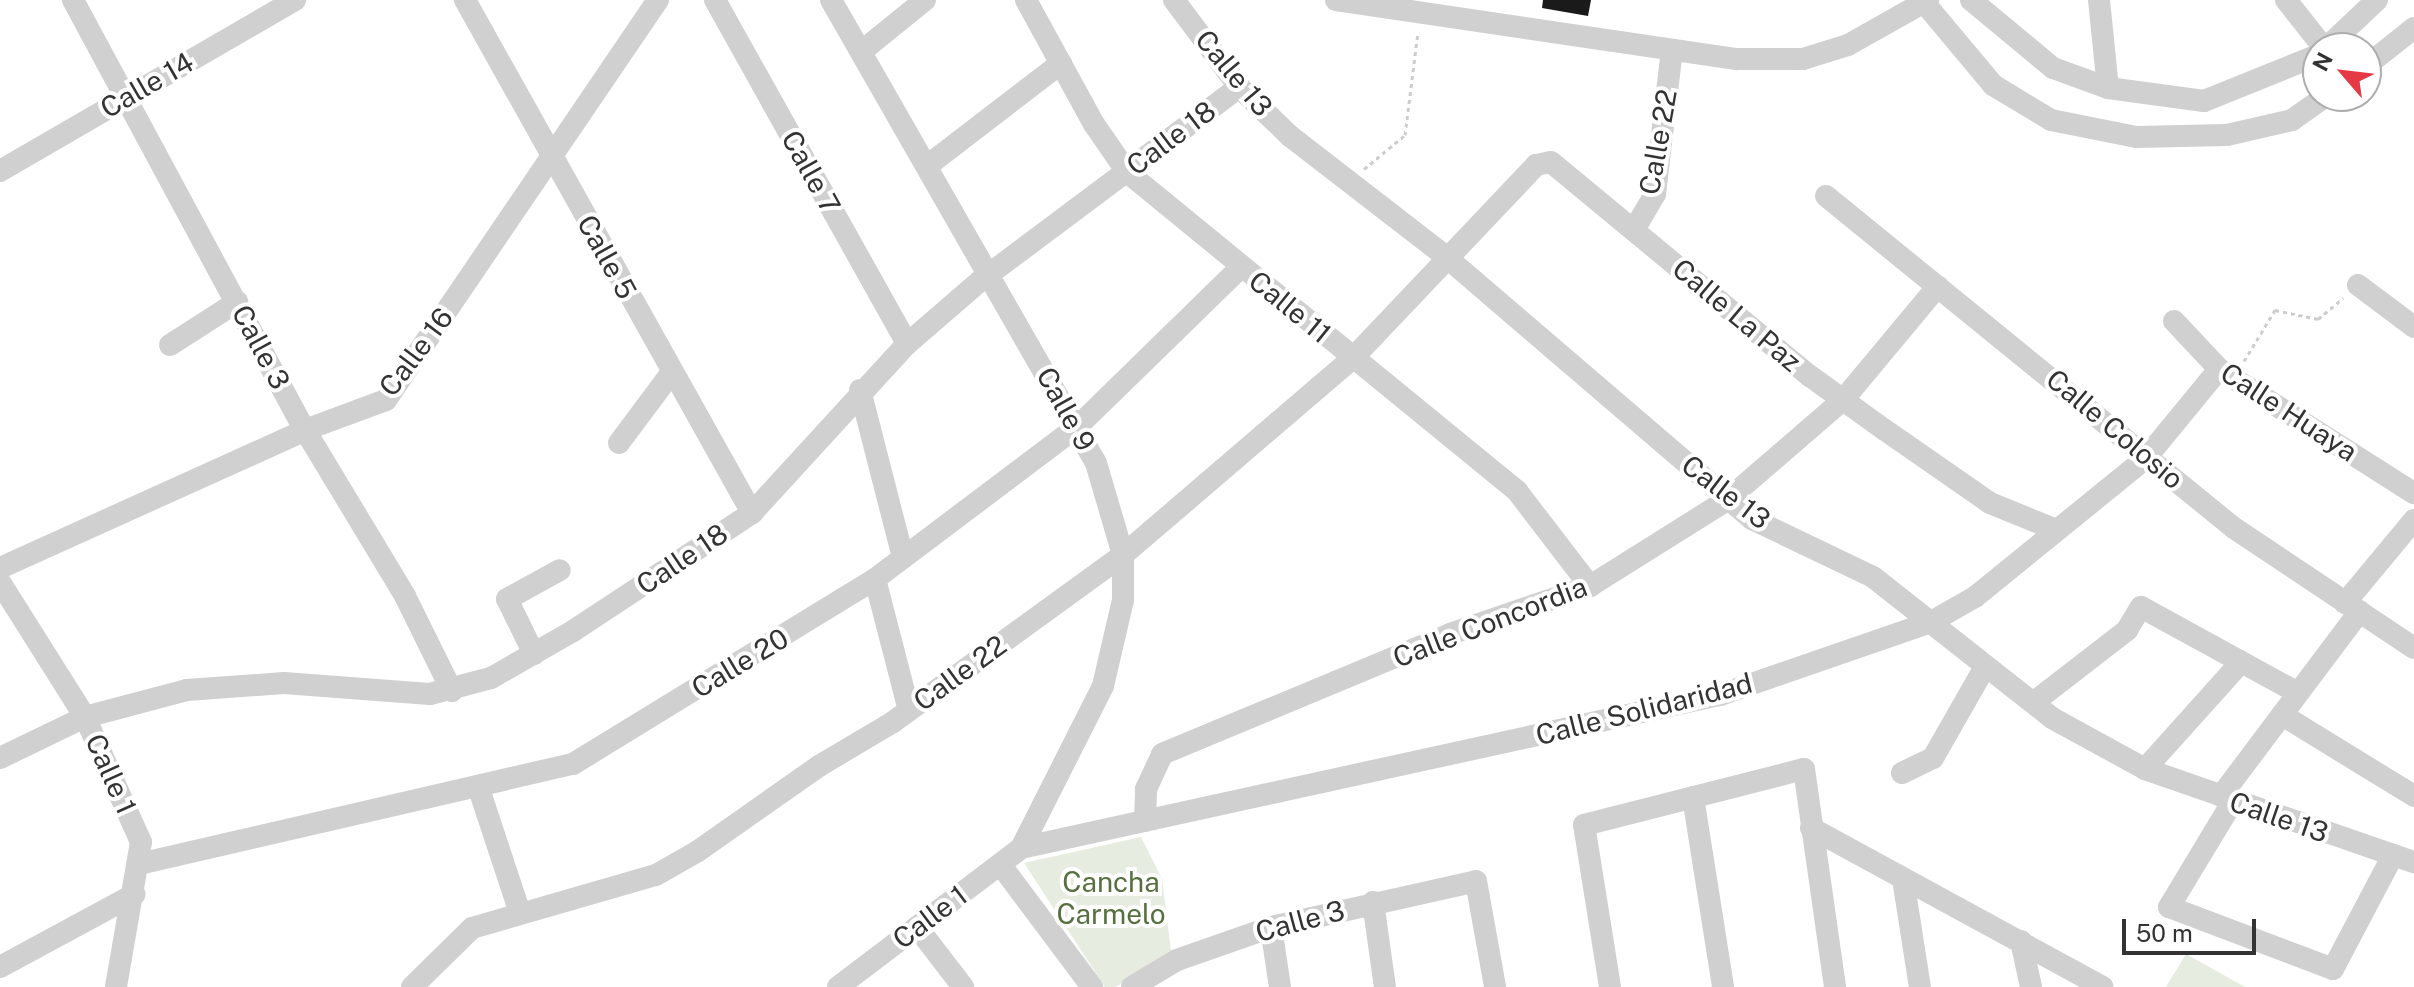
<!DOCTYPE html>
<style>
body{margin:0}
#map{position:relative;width:2414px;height:987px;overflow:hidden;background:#fff;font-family:"Public Sans",sans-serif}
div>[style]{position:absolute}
.green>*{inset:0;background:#e6ecdf}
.building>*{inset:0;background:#1a1a1a}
.path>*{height:3px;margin-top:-1.5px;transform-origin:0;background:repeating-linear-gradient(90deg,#cdcdcd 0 4px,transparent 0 8px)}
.minor>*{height:22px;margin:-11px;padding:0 11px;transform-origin:11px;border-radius:11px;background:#d0d0d0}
span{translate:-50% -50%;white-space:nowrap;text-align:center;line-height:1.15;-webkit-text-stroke:8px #fff;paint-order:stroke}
.street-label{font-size:28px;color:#333}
.park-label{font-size:28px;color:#56703f}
.north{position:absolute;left:2302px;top:32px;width:80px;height:80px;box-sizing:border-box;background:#fff;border:2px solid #adadad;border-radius:50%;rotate:298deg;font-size:22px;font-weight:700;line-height:32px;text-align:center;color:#333}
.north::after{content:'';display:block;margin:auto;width:28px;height:36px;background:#e63946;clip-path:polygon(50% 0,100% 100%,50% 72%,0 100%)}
.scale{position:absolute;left:2122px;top:919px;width:134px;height:36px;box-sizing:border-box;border:4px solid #333;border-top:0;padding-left:10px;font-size:24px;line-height:28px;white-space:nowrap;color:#333;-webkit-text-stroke:6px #fff;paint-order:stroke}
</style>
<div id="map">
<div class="green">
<i style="clip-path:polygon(1141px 837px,1162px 879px,1171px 951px,1116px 987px,1105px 987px,1024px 863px)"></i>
<i style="clip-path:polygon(2186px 954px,2245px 987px,2166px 987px)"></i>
</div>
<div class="building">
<i style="clip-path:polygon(1543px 0,1591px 0,1588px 16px,1542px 8px)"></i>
</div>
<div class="path">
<i style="left:1364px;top:169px;width:53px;rotate:-39.7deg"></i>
<i style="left:1405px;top:135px;width:104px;rotate:-82.8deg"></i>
<i style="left:2244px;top:361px;width:60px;rotate:-58.7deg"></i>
<i style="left:2275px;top:310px;width:44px;rotate:11.8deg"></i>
<i style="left:2318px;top:319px;width:33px;rotate:-40deg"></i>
</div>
<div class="minor">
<i style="left:73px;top:0;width:489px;rotate:61.7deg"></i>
<i style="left:305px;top:430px;width:194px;rotate:58.9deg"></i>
<i style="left:405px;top:596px;width:106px;rotate:63.7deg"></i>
<i style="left:465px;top:0;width:588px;rotate:60.77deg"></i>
<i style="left:715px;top:0;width:394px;rotate:60.8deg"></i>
<i style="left:831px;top:0;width:533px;rotate:60.22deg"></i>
<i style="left:1096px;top:463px;width:96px;rotate:73.6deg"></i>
<i style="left:1123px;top:555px;width:45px;rotate:90deg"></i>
<i style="left:1123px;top:600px;width:88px;rotate:103.1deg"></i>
<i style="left:1103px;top:686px;width:182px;rotate:116.8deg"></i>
<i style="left:1026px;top:0;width:141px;rotate:61.3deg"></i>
<i style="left:1094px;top:124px;width:58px;rotate:55.5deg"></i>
<i style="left:1127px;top:172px;width:504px;rotate:39.28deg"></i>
<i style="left:1517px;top:491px;width:120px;rotate:52.5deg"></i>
<i style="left:1174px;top:0;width:109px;rotate:53.2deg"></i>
<i style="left:1239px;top:87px;width:71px;rotate:43.9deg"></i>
<i style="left:1290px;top:136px;width:196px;rotate:37.7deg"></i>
<i style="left:1445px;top:256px;width:404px;rotate:40.6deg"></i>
<i style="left:1752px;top:519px;width:134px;rotate:25.6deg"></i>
<i style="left:1873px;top:577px;width:228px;rotate:38.2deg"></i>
<i style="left:2052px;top:718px;width:106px;rotate:28.7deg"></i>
<i style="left:2145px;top:769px;width:285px;rotate:19.1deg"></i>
<i style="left:1336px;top:0;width:405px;rotate:8.4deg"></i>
<i style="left:1737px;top:59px;width:66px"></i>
<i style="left:1803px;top:59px;width:47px;rotate:-17.3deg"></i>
<i style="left:1848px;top:45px;width:92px;rotate:-29.4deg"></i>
<i style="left:1922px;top:0;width:111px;rotate:50.1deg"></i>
<i style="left:1993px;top:85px;width:68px;rotate:31.1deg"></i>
<i style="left:2051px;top:120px;width:87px;rotate:11.3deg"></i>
<i style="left:2136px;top:137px;width:91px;rotate:-1.3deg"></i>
<i style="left:2227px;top:135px;width:67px;rotate:-13deg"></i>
<i style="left:2292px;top:120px;width:42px;rotate:-35.2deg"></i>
<i style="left:1971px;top:0;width:107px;rotate:39.7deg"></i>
<i style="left:2053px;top:68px;width:59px;rotate:20deg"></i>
<i style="left:2108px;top:88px;width:97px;rotate:7.7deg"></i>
<i style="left:2204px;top:101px;width:123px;rotate:-22deg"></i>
<i style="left:2099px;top:0;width:88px;rotate:84.2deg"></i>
<i style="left:2286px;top:0;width:61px;rotate:51.6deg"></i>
<i style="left:2326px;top:48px;width:70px;rotate:-43.3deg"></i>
<i style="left:862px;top:51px;width:81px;rotate:-39deg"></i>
<i style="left:2366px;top:66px;width:61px;rotate:-38.4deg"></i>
<i style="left:927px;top:166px;width:169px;rotate:-37.5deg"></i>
<i style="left:0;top:171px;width:341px;rotate:-30.1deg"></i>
<i style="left:1826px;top:196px;width:526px;rotate:39.14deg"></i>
<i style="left:2234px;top:528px;width:216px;rotate:33.7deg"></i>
<i style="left:1634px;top:230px;width:42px;rotate:-59.7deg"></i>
<i style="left:1655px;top:194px;width:145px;rotate:-83.3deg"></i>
<i style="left:2358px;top:285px;width:70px;rotate:36.9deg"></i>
<i style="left:2174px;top:321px;width:66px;rotate:46.8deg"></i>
<i style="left:2219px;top:369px;width:231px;rotate:32.5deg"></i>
<i style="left:170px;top:345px;width:80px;rotate:-32.7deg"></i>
<i style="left:860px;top:390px;width:173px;rotate:75.6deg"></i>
<i style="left:619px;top:443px;width:89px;rotate:-53.3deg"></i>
<i style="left:0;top:568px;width:335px;rotate:-24.3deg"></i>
<i style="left:305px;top:430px;width:86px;rotate:-20.3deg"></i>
<i style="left:386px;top:400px;width:484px;rotate:-55.8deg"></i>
<i style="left:875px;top:579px;width:135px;rotate:75.5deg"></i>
<i style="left:0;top:582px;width:160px;rotate:57.8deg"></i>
<i style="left:85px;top:717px;width:137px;rotate:65.9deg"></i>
<i style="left:141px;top:842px;width:147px;rotate:99.8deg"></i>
<i style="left:2345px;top:603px;width:108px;rotate:-50.3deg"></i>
<i style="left:534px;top:654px;width:61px;rotate:-116.1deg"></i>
<i style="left:507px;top:599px;width:60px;rotate:-28.7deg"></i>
<i style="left:2034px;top:702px;width:118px;rotate:-37.7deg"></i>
<i style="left:2127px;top:630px;width:27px;rotate:-59deg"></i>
<i style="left:2141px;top:607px;width:179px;rotate:28.7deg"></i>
<i style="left:2282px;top:715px;width:155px;rotate:31.5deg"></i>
<i style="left:0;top:758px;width:94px;rotate:-25.8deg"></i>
<i style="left:85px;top:717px;width:106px;rotate:-14.8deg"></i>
<i style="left:187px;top:690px;width:97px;rotate:-4.1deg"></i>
<i style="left:284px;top:683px;width:146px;rotate:4.3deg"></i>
<i style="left:430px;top:694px;width:63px;rotate:-14.7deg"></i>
<i style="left:491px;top:678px;width:95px;rotate:-29.8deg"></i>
<i style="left:573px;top:631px;width:214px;rotate:-33.4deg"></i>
<i style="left:752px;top:513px;width:229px;rotate:-47.5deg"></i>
<i style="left:907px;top:344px;width:96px;rotate:-40.8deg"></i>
<i style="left:980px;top:281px;width:324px;rotate:-36.8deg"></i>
<i style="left:2145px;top:769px;width:144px;rotate:-48.1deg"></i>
<i style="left:1902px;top:773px;width:34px;rotate:-26deg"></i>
<i style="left:1933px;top:758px;width:105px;rotate:-60.3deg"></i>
<i style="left:478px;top:786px;width:134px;rotate:71.7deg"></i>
<i style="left:2221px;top:796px;width:231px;rotate:-53.1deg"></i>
<i style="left:1693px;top:797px;width:192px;rotate:81deg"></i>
<i style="left:2233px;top:801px;width:124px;rotate:121.1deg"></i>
<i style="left:2169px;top:907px;width:175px;rotate:20.7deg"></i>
<i style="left:2333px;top:969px;width:129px;rotate:-62.2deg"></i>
<i style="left:1145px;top:821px;width:32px;rotate:-88deg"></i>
<i style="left:1146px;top:789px;width:38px;rotate:-65deg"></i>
<i style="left:1162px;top:754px;width:312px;rotate:-22.6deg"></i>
<i style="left:1450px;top:634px;width:148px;rotate:-18.9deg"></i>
<i style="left:1590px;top:586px;width:162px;rotate:-32.1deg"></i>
<i style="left:1727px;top:500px;width:153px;rotate:-40.8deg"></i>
<i style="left:1843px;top:400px;width:148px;rotate:-50.2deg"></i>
<i style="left:1811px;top:828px;width:332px;rotate:28.6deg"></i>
<i style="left:139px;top:864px;width:445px;rotate:-13deg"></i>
<i style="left:573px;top:764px;width:354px;rotate:-31.5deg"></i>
<i style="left:875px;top:579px;width:253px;rotate:-37deg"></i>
<i style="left:1077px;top:427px;width:229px;rotate:-44.3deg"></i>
<i style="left:1000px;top:864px;width:154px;rotate:53.2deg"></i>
<i style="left:1903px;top:879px;width:109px;rotate:81.1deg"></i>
<i style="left:1373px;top:902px;width:86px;rotate:82deg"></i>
<i style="left:917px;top:927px;width:76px;rotate:52.5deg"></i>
<i style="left:1271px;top:927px;width:61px;rotate:81.5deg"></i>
<i style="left:2021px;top:941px;width:47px;rotate:77.7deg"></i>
<i style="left:0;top:967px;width:153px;rotate:-28.4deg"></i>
<i style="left:412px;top:987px;width:84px;rotate:-44.5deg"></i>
<i style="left:472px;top:928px;width:191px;rotate:-16.1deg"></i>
<i style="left:656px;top:875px;width:48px;rotate:-29.7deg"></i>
<i style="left:698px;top:851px;width:148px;rotate:-35.1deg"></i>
<i style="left:819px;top:766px;width:86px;rotate:-30.7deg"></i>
<i style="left:893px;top:722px;width:284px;rotate:-36deg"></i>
<i style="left:1123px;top:555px;width:303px;rotate:-40.6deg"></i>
<i style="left:1353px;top:358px;width:266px;rotate:-46.5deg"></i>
<i style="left:1536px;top:165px;width:15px;rotate:-11deg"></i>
<i style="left:1551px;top:162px;width:336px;rotate:39.6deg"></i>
<i style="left:1810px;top:376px;width:92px;rotate:35.8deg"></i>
<i style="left:1885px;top:430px;width:128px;rotate:34.8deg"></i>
<i style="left:1990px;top:503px;width:69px;rotate:22.1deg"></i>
<i style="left:838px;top:987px;width:230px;rotate:-37.2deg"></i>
<i style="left:1021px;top:848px;width:716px;rotate:-12.35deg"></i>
<i style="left:1720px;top:695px;width:223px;rotate:-19.1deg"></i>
<i style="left:1931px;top:622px;width:51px;rotate:-29.6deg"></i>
<i style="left:1975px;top:597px;width:220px;rotate:-39.1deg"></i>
<i style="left:2146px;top:458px;width:115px;rotate:-50.6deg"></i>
<i style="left:1132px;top:987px;width:52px;rotate:-31deg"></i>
<i style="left:1177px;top:960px;width:100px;rotate:-19.3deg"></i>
<i style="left:1271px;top:927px;width:210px;rotate:-12.6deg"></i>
<i style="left:1476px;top:881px;width:108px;rotate:79.8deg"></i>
<i style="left:1610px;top:987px;width:164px;rotate:-99.1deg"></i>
<i style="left:1584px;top:825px;width:227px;rotate:-14.3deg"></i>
<i style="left:1804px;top:769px;width:220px;rotate:81.9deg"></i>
</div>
<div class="street-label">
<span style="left:1234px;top:73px;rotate:50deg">Calle 13</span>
<span style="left:147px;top:85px;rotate:-30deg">Calle 14</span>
<span style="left:1171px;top:138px;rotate:-37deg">Calle 18</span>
<span style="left:1658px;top:142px;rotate:-80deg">Calle 22</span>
<span style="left:811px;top:172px;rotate:61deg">Calle 7</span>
<span style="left:607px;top:257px;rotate:61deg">Calle 5</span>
<span style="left:1290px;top:307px;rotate:39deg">Calle 11</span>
<span style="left:1737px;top:315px;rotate:40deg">Calle La Paz</span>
<span style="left:261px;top:347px;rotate:62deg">Calle 3</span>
<span style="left:416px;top:352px;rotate:-53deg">Calle 16</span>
<span style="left:1066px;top:409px;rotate:61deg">Calle 9</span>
<span style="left:2289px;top:412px;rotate:33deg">Calle Huaya</span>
<span style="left:2115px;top:429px;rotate:40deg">Calle Colosio</span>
<span style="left:1726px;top:492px;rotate:37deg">Calle 13</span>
<span style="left:682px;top:559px;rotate:-34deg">Calle 18</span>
<span style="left:1490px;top:622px;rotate:-21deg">Calle Concordia</span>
<span style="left:740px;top:663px;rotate:-31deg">Calle 20</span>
<span style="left:960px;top:673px;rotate:-36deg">Calle 22</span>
<span style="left:1644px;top:709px;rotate:-14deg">Calle Solidaridad</span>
<span style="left:111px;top:774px;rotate:66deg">Calle 1</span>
<span style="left:2279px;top:817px;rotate:19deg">Calle 13</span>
<span style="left:930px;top:917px;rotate:-37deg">Calle 1</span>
<span style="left:1300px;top:921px;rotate:-15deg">Calle 3</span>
</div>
<div class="park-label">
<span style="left:1111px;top:898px">Cancha<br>Carmelo</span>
</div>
<div class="north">N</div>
<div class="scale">50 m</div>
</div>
